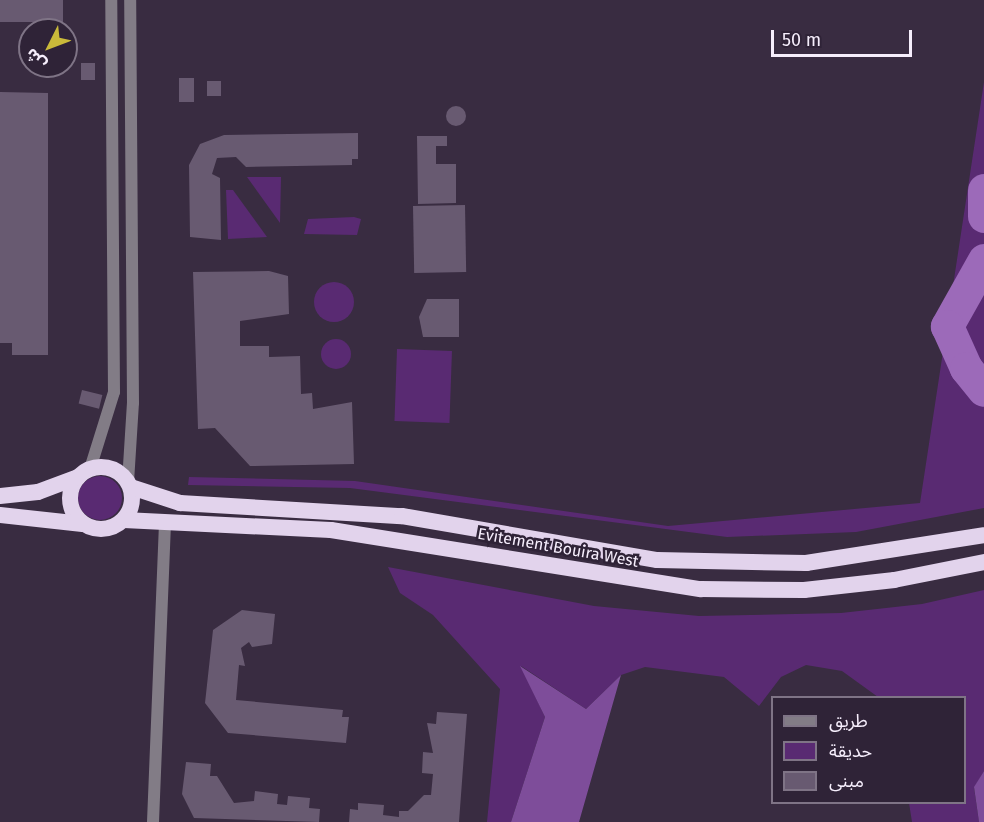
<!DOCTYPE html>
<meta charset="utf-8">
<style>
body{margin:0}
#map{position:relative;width:984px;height:822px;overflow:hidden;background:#392c41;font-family:"Fira Sans","Noto Sans Arabic",sans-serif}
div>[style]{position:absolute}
.green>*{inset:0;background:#592a72;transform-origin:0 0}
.round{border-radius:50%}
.forest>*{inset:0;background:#7e4d9a}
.river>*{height:33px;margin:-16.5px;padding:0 16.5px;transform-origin:16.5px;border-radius:16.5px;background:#9c6ab9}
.building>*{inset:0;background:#685a71;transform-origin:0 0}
.minor>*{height:12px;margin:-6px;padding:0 6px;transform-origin:6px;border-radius:6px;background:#827c86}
.trunk>*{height:16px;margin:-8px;padding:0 8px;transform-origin:8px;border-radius:8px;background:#e2d3ec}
.trunk>.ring{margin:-8px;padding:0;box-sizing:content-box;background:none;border:16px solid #e2d3ec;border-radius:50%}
span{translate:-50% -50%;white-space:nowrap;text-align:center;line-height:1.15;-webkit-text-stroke:5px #2f2337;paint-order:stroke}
.street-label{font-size:16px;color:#f6eefc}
.legend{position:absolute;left:771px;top:696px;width:195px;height:108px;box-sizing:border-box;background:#2f2337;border:2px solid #7f7486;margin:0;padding:8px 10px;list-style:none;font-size:18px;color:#f6eefc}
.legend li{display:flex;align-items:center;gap:12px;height:30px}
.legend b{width:30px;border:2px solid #7f7486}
.north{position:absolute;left:18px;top:18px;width:60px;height:60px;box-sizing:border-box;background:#2f2337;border:2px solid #7f7486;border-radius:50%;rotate:228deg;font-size:16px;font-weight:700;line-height:24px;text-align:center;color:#f6eefc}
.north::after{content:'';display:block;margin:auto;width:21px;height:27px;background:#caba3a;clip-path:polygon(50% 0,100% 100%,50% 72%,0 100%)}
.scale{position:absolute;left:771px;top:30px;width:141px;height:27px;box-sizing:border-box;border:3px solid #f6eefc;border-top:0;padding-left:8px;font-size:18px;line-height:21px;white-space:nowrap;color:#f6eefc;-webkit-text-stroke:4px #2f2337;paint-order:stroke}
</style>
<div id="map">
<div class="green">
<i style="clip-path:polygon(984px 82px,984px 508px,856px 532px,727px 537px,350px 488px,188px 485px,189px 477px,355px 481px,668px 526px,920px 503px)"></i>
<i style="clip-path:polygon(247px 177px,281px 177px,280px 223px)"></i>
<i style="clip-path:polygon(226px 190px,233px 190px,267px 237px,228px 239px)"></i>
<i style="clip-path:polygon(354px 217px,361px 219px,357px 235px,304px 234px,308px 219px)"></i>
<i class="round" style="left:314px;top:282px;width:40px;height:40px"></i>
<i class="round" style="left:321px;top:339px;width:30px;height:30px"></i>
<i style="left:397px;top:349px;width:55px;height:72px;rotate:2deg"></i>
<i class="round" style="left:78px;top:476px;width:44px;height:44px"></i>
<i style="clip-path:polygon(388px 567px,594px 606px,699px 616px,841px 613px,922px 604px,984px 590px,984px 771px,974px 788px,979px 822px,912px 822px,909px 803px,964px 802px,964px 698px,878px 697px,842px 671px,806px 665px,781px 677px,759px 706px,724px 677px,645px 667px,621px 675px,586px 709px,521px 666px,545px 717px,511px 822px,487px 822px,500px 689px,433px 615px,400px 593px)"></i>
</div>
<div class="forest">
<i style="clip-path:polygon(520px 666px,586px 709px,621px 675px,579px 822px,511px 822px,545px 717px)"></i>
<i style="clip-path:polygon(984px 771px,984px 822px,979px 822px,974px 787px)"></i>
</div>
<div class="river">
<i style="left:984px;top:190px;width:26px;rotate:90deg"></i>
<i style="left:984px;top:260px;width:76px;rotate:119.3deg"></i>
<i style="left:947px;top:326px;width:46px;rotate:65.7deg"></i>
<i style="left:966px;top:368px;width:28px;rotate:51deg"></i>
</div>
<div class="building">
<i style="left:0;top:0;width:63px;height:22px"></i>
<i style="left:81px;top:63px;width:14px;height:17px"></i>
<i style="left:179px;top:78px;width:15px;height:24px"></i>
<i style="left:207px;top:81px;width:14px;height:15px"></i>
<i style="clip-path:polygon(0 92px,48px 93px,48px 355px,12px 355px,12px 343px,0 343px)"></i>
<i class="round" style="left:446px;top:106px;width:20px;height:20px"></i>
<i style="clip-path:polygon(358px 133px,358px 159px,352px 159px,352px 165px,246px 167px,236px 157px,217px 158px,212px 174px,220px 178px,221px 240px,190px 237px,189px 165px,200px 144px,224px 135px)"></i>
<i style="clip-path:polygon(417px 136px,447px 136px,447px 146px,436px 146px,436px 164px,456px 164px,456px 203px,418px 204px)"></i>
<i style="left:465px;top:205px;width:67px;height:52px;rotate:89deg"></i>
<i style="clip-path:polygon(269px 271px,288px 276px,289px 314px,240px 321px,240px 346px,269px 346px,269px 357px,300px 356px,301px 394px,312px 393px,313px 409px,352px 402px,354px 464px,250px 466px,215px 428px,198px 429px,193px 272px)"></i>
<i style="clip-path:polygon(427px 299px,459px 299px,459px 337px,423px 337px,419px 317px)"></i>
<i style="left:82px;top:390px;width:21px;height:14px;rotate:14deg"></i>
<i style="clip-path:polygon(242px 610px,275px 614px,272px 644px,252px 647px,249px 642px,241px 648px,245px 666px,239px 665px,236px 700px,343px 710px,342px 717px,349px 717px,346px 743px,228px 733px,205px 703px,213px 630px)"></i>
<i style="clip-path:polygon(437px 712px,467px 714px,459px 822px,349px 822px,350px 809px,358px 810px,358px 803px,384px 805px,383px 815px,399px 817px,399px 811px,408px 811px,424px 795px,431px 795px,433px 774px,422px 773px,423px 752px,433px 753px,427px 723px,436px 724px)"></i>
<i style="clip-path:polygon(186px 762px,211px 764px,210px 776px,217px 776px,234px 803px,254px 801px,255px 791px,278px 794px,277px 804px,287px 805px,288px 796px,310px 798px,309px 808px,320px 809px,319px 822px,194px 818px,182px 794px)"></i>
</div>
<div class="minor">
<i style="left:90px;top:469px;width:81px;rotate:-72.7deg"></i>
<i style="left:114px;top:392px;width:392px;rotate:-90.4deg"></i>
<i style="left:128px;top:482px;width:79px;rotate:-86.4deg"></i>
<i style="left:133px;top:403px;width:403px;rotate:-90.4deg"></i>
<i style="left:153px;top:822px;width:301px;rotate:-87.7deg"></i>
</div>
<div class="trunk">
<i class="ring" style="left:70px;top:467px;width:46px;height:46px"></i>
<i style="left:131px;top:487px;width:52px;rotate:18.1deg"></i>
<i style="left:180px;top:503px;width:222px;rotate:3.4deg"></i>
<i style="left:402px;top:516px;width:259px;rotate:9.8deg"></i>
<i style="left:657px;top:560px;width:149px;rotate:1.2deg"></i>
<i style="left:806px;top:563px;width:180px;rotate:-8.9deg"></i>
<i style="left:0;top:496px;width:38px;rotate:-6deg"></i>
<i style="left:38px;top:492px;width:43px;rotate:-20.6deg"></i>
<i style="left:0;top:515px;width:83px;rotate:6.2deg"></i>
<i style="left:124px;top:520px;width:207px;rotate:2.8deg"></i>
<i style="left:331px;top:530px;width:375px;rotate:9.1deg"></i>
<i style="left:701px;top:589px;width:103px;rotate:0.6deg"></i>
<i style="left:804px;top:590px;width:91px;rotate:-6.3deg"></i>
<i style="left:894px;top:580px;width:92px;rotate:-11.3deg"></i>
</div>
<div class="street-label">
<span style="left:558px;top:548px;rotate:10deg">Evitement Bouira West</span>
</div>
<ul class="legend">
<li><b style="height:8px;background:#827c86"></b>طريق</li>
<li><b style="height:16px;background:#592a72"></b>حديقة</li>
<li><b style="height:16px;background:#685a71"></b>مبنى</li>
</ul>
<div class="north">ش</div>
<div class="scale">50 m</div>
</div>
